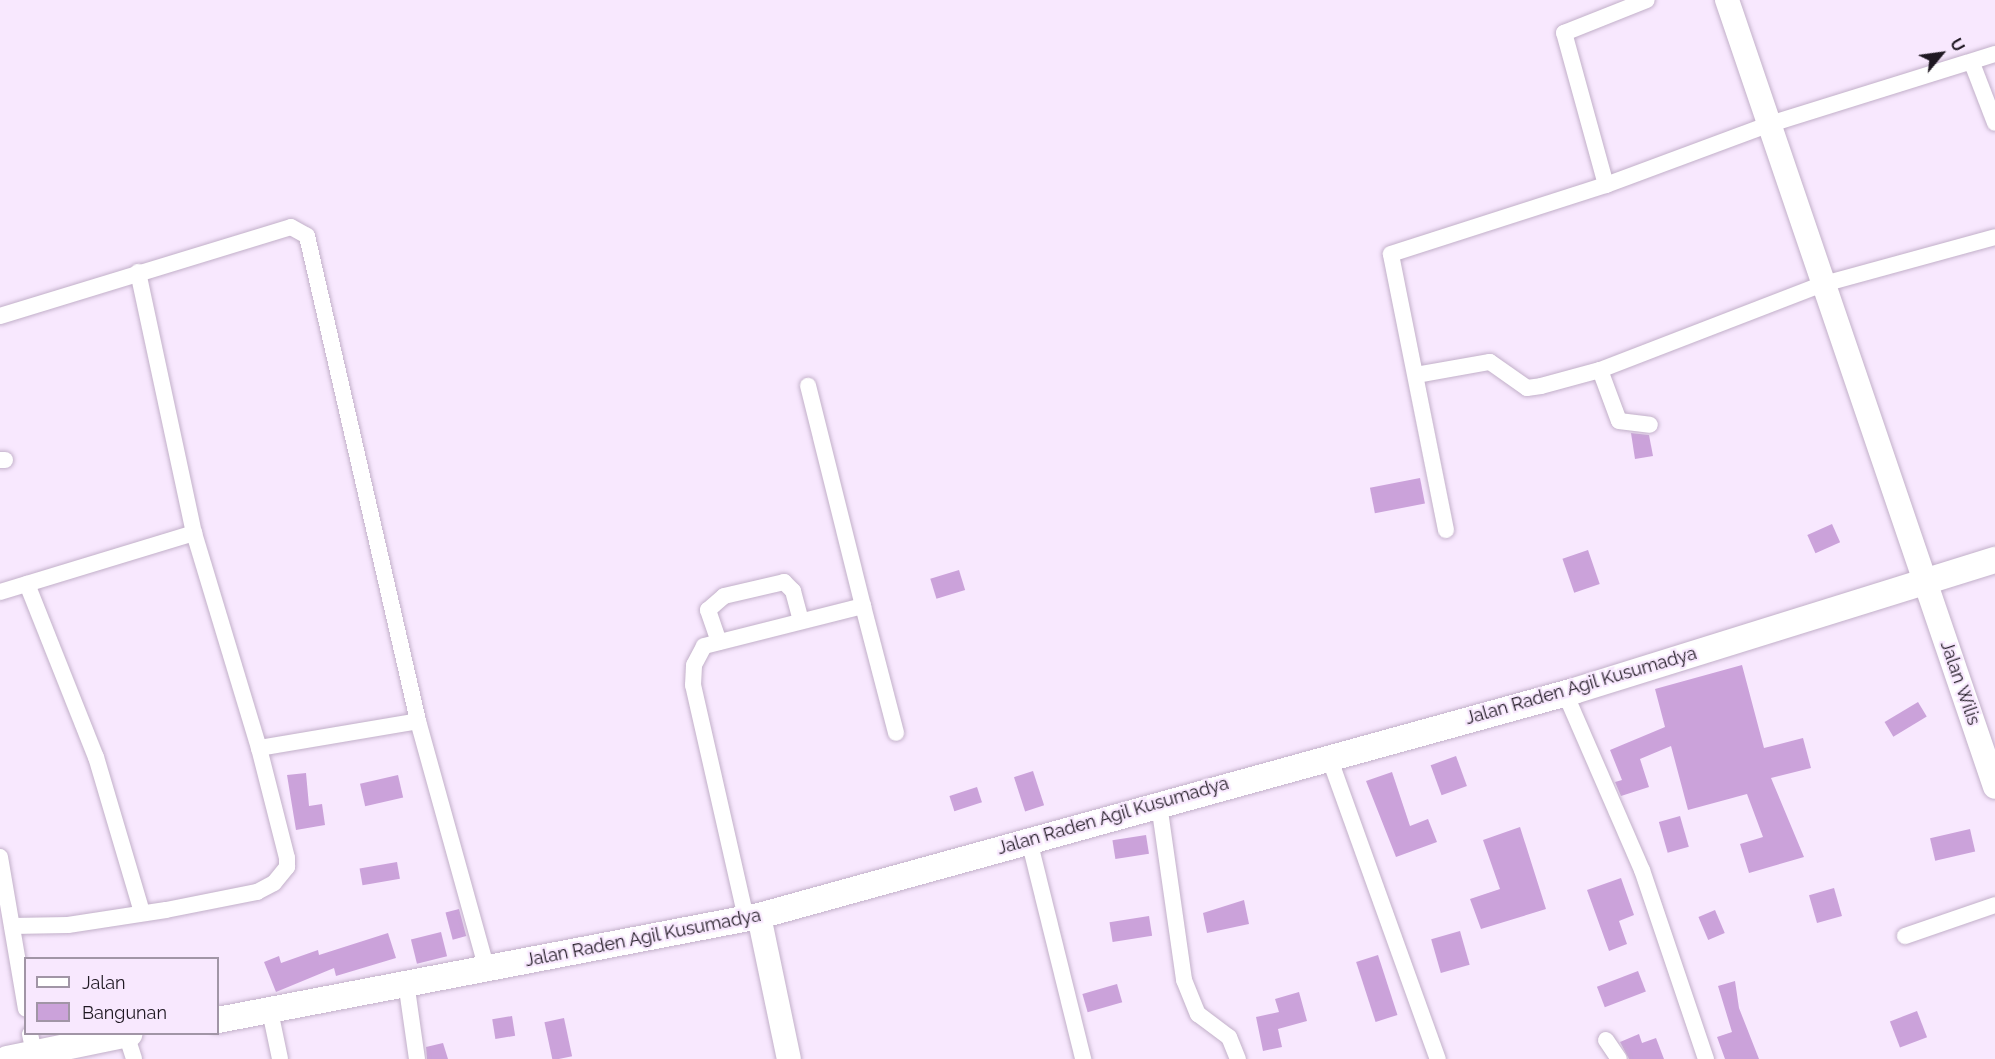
<!DOCTYPE html>
<style>
body{margin:0}
#map{position:relative;width:1995px;height:1059px;overflow:hidden;background:#f8e8fe;font-family:Raleway,sans-serif}
div>[style]{position:absolute}
.building>*{inset:0;background:#cba2da;transform-origin:0 0}
.roads{filter:drop-shadow(0 0 2px #c2b0c9) drop-shadow(0 0 2px #c2b0c9)}
.minor>*{height:16px;margin:-8px;padding:0 8px;transform-origin:8px;border-radius:8px;background:#fff}
.secondary>*{height:24px;margin:-12px;padding:0 12px;transform-origin:12px;border-radius:12px;background:#fff}
.primary>*{height:26px;margin:-13px;padding:0 13px;transform-origin:13px;border-radius:13px;background:#fff}
span{translate:-50% -50%;white-space:nowrap;text-align:center;line-height:1.15;-webkit-text-stroke:4.5px #f8e8fe;paint-order:stroke}
.street-label{font-size:18px;color:#1f1822}
.legend{position:absolute;left:24px;top:957px;width:195px;height:78px;box-sizing:border-box;background:#f8e8fe;border:2px solid #a195a6;margin:0;padding:8px 10px;list-style:none;font-size:18px;color:#1f1822}
.legend li{display:flex;align-items:center;gap:12px;height:30px}
.legend b{width:30px;border:2px solid #a195a6}
.north{position:absolute;left:1911px;top:24px;width:60px;height:60px;-webkit-text-stroke:4px #f8e8fe;paint-order:stroke;rotate:61deg;font-size:16px;font-weight:700;line-height:24px;text-align:center;color:#1f1822}
.north::after{content:'';display:block;margin:auto;width:21px;height:27px;background:#1f1822;clip-path:polygon(50% 0,100% 100%,50% 72%,0 100%)}
</style>
<div id="map">
<div class="building">
<i style="clip-path:polygon(1631px 433px,1649px 435px,1653px 456px,1635px 459px)"></i>
<i style="left:1420px;top:478px;width:26px;height:51px;rotate:79deg"></i>
<i style="left:1832px;top:524px;width:20px;height:27px;rotate:66deg"></i>
<i style="left:1588px;top:550px;width:36px;height:27px;rotate:71deg"></i>
<i style="left:959px;top:570px;width:21px;height:30px;rotate:73deg"></i>
<i style="clip-path:polygon(1742px 665px,1764px 748px,1803px 738px,1811px 768px,1771px 778px,1804px 857px,1749px 873px,1740px 844px,1763px 837px,1747px 794px,1688px 810px,1671px 746px,1640px 759px,1649px 787px,1621px 796px,1615px 782px,1622px 780px,1610px 750px,1665px 727px,1655px 689px)"></i>
<i style="left:1918px;top:702px;width:17px;height:39px;rotate:59deg"></i>
<i style="left:1456px;top:756px;width:32px;height:27px;rotate:70deg"></i>
<i style="left:1033px;top:771px;width:36px;height:20px;rotate:72deg"></i>
<i style="clip-path:polygon(1392px 772px,1410px 826px,1428px 819px,1437px 842px,1396px 857px,1366px 781px)"></i>
<i style="clip-path:polygon(306px 773px,309px 806px,322px 804px,325px 825px,296px 830px,287px 775px)"></i>
<i style="left:398px;top:775px;width:23px;height:39px;rotate:77deg"></i>
<i style="left:977px;top:787px;width:16px;height:29px;rotate:72deg"></i>
<i style="left:1680px;top:816px;width:32px;height:22px;rotate:74deg"></i>
<i style="clip-path:polygon(1520px 827px,1546px 909px,1481px 929px,1470px 899px,1500px 889px,1483px 840px)"></i>
<i style="left:1970px;top:829px;width:23px;height:41px;rotate:77deg"></i>
<i style="left:1146px;top:835px;width:19px;height:34px;rotate:81deg"></i>
<i style="left:397px;top:862px;width:17px;height:38px;rotate:80deg"></i>
<i style="clip-path:polygon(1621px 878px,1634px 915px,1619px 921px,1627px 944px,1609px 951px,1587px 890px)"></i>
<i style="left:1834px;top:888px;width:29px;height:26px;rotate:74deg"></i>
<i style="clip-path:polygon(1244px 900px,1249px 924px,1207px 933px,1203px 913px)"></i>
<i style="left:459px;top:909px;width:28px;height:14px;rotate:75deg"></i>
<i style="left:1715px;top:910px;width:25px;height:18px;rotate:67deg"></i>
<i style="left:1149px;top:916px;width:20px;height:40px;rotate:81deg"></i>
<i style="left:1460px;top:931px;width:35px;height:30px;rotate:74deg"></i>
<i style="left:441px;top:932px;width:25px;height:31px;rotate:76deg"></i>
<i style="clip-path:polygon(388px 933px,396px 958px,336px 976px,334px 968px,276px 992px,264px 962px,279px 956px,281px 963px,318px 950px,319px 955px)"></i>
<i style="left:1378px;top:955px;width:63px;height:23px;rotate:72deg"></i>
<i style="left:1638px;top:971px;width:22px;height:44px;rotate:69deg"></i>
<i style="clip-path:polygon(1735px 981px,1739px 1008px,1759px 1059px,1725px 1059px,1717px 1037px,1732px 1032px,1718px 986px)"></i>
<i style="left:1117px;top:984px;width:19px;height:36px;rotate:74deg"></i>
<i style="clip-path:polygon(1299px 992px,1307px 1021px,1278px 1029px,1282px 1047px,1263px 1051px,1256px 1017px,1279px 1012px,1275px 999px)"></i>
<i style="left:1917px;top:1011px;width:28px;height:29px;rotate:69deg"></i>
<i style="left:512px;top:1016px;width:20px;height:20px;rotate:81deg"></i>
<i style="left:564px;top:1018px;width:39px;height:20px;rotate:78deg"></i>
<i style="clip-path:polygon(1639px 1034px,1642px 1043px,1656px 1038px,1664px 1059px,1629px 1059px,1620px 1042px)"></i>
<i style="clip-path:polygon(443px 1043px,448px 1059px,427px 1059px,426px 1047px)"></i>
</div>
<div class="roads">
<div class="minor">
<i style="left:1972px;top:63px;width:64px;rotate:69deg"></i>
<i style="left:1606px;top:185px;width:158px;rotate:-105.4deg"></i>
<i style="left:1564px;top:33px;width:89px;rotate:-21.7deg"></i>
<i style="left:138px;top:272px;width:267px;rotate:77.9deg"></i>
<i style="left:194px;top:533px;width:225px;rotate:73.2deg"></i>
<i style="left:259px;top:748px;width:161px;rotate:-9.6deg"></i>
<i style="left:0;top:316px;width:304px;rotate:-17deg"></i>
<i style="left:291px;top:227px;width:18px;rotate:29deg"></i>
<i style="left:307px;top:236px;width:498px;rotate:77.1deg"></i>
<i style="left:418px;top:721px;width:257px;rotate:74.5deg"></i>
<i style="left:1600px;top:370px;width:54px;rotate:69.6deg"></i>
<i style="left:1619px;top:421px;width:31px;rotate:7deg"></i>
<i style="left:1416px;top:375px;width:75px;rotate:-10deg"></i>
<i style="left:1490px;top:362px;width:45px;rotate:35.1deg"></i>
<i style="left:1527px;top:388px;width:14px;rotate:-8deg"></i>
<i style="left:1541px;top:386px;width:61px;rotate:-15.2deg"></i>
<i style="left:1600px;top:370px;width:236px;rotate:-21.1deg"></i>
<i style="left:1820px;top:285px;width:181px;rotate:-15.3deg"></i>
<i style="left:0;top:460px;width:5px"></i>
<i style="left:1446px;top:530px;width:281px;rotate:-101.3deg"></i>
<i style="left:1391px;top:254px;width:226px;rotate:-17.8deg"></i>
<i style="left:1606px;top:185px;width:172px;rotate:-20.4deg"></i>
<i style="left:1767px;top:125px;width:239px;rotate:-17.3deg"></i>
<i style="left:27px;top:584px;width:186px;rotate:68.3deg"></i>
<i style="left:96px;top:757px;width:162px;rotate:73.5deg"></i>
<i style="left:0;top:592px;width:203px;rotate:-16.9deg"></i>
<i style="left:863px;top:606px;width:131px;rotate:75.4deg"></i>
<i style="left:719px;top:642px;width:34px;rotate:-109deg"></i>
<i style="left:708px;top:610px;width:21px;rotate:-41deg"></i>
<i style="left:724px;top:596px;width:62px;rotate:-13.1deg"></i>
<i style="left:784px;top:582px;width:13px;rotate:45deg"></i>
<i style="left:793px;top:591px;width:30px;rotate:75deg"></i>
<i style="left:1565px;top:693px;width:193px;rotate:66.5deg"></i>
<i style="left:1642px;top:870px;width:200px;rotate:71.3deg"></i>
<i style="left:1329px;top:757px;width:321px;rotate:70.2deg"></i>
<i style="left:1159px;top:804px;width:178px;rotate:81.9deg"></i>
<i style="left:1184px;top:980px;width:37px;rotate:68deg"></i>
<i style="left:1198px;top:1014px;width:39px;rotate:37deg"></i>
<i style="left:1229px;top:1037px;width:24px;rotate:68deg"></i>
<i style="left:1029px;top:840px;width:226px;rotate:76.1deg"></i>
<i style="left:0;top:857px;width:154px;rotate:80.3deg"></i>
<i style="left:746px;top:918px;width:239px;rotate:-102.8deg"></i>
<i style="left:693px;top:685px;width:20px;rotate:-87deg"></i>
<i style="left:694px;top:665px;width:21px;rotate:-62deg"></i>
<i style="left:704px;top:646px;width:164px;rotate:-14.1deg"></i>
<i style="left:863px;top:606px;width:227px;rotate:-104deg"></i>
<i style="left:12px;top:926px;width:56px;rotate:-1deg"></i>
<i style="left:68px;top:925px;width:99px;rotate:-8.7deg"></i>
<i style="left:166px;top:910px;width:93px;rotate:-11.2deg"></i>
<i style="left:257px;top:892px;width:19px;rotate:-28deg"></i>
<i style="left:274px;top:883px;width:21px;rotate:-51deg"></i>
<i style="left:287px;top:867px;width:9px;rotate:-90deg"></i>
<i style="left:287px;top:858px;width:114px;rotate:-104.3deg"></i>
<i style="left:1905px;top:936px;width:95px;rotate:-19deg"></i>
<i style="left:406px;top:982px;width:78px;rotate:81.9deg"></i>
<i style="left:270px;top:1011px;width:49px;rotate:78.2deg"></i>
<i style="left:30px;top:1034px;width:19px;rotate:78deg"></i>
<i style="left:126px;top:1034px;width:26px;rotate:72deg"></i>
<i style="left:1606px;top:1040px;width:23px;rotate:56deg"></i>
</div>
<div class="secondary">
<i style="left:1727px;top:0;width:831px;rotate:71.19deg"></i>
<i style="left:759px;top:916px;width:146px;rotate:78.2deg"></i>
</div>
<div class="primary">
<i style="left:218px;top:1020px;width:551px;rotate:-10.88deg"></i>
<i style="left:759px;top:916px;width:845px;rotate:-15.43deg"></i>
<i style="left:1574px;top:691px;width:441px;rotate:-17.3deg"></i>
<i style="left:7px;top:1059px;width:125px;rotate:-11.6deg"></i>
</div>
</div>
<div class="street-label">
<span style="left:1960px;top:683px;rotate:71deg">Jalan Wilis</span>
<span style="left:1581px;top:686px;rotate:-16deg">Jalan Raden Agil Kusumadya</span>
<span style="left:1113px;top:816px;rotate:-16deg">Jalan Raden Agil Kusumadya</span>
<span style="left:643px;top:938px;rotate:-11deg">Jalan Raden Agil Kusumadya</span>
</div>
<ul class="legend">
<li><b style="height:8px;background:#fff"></b>Jalan</li>
<li><b style="height:16px;background:#cba2da"></b>Bangunan</li>
</ul>
<div class="north">U</div>
</div>
